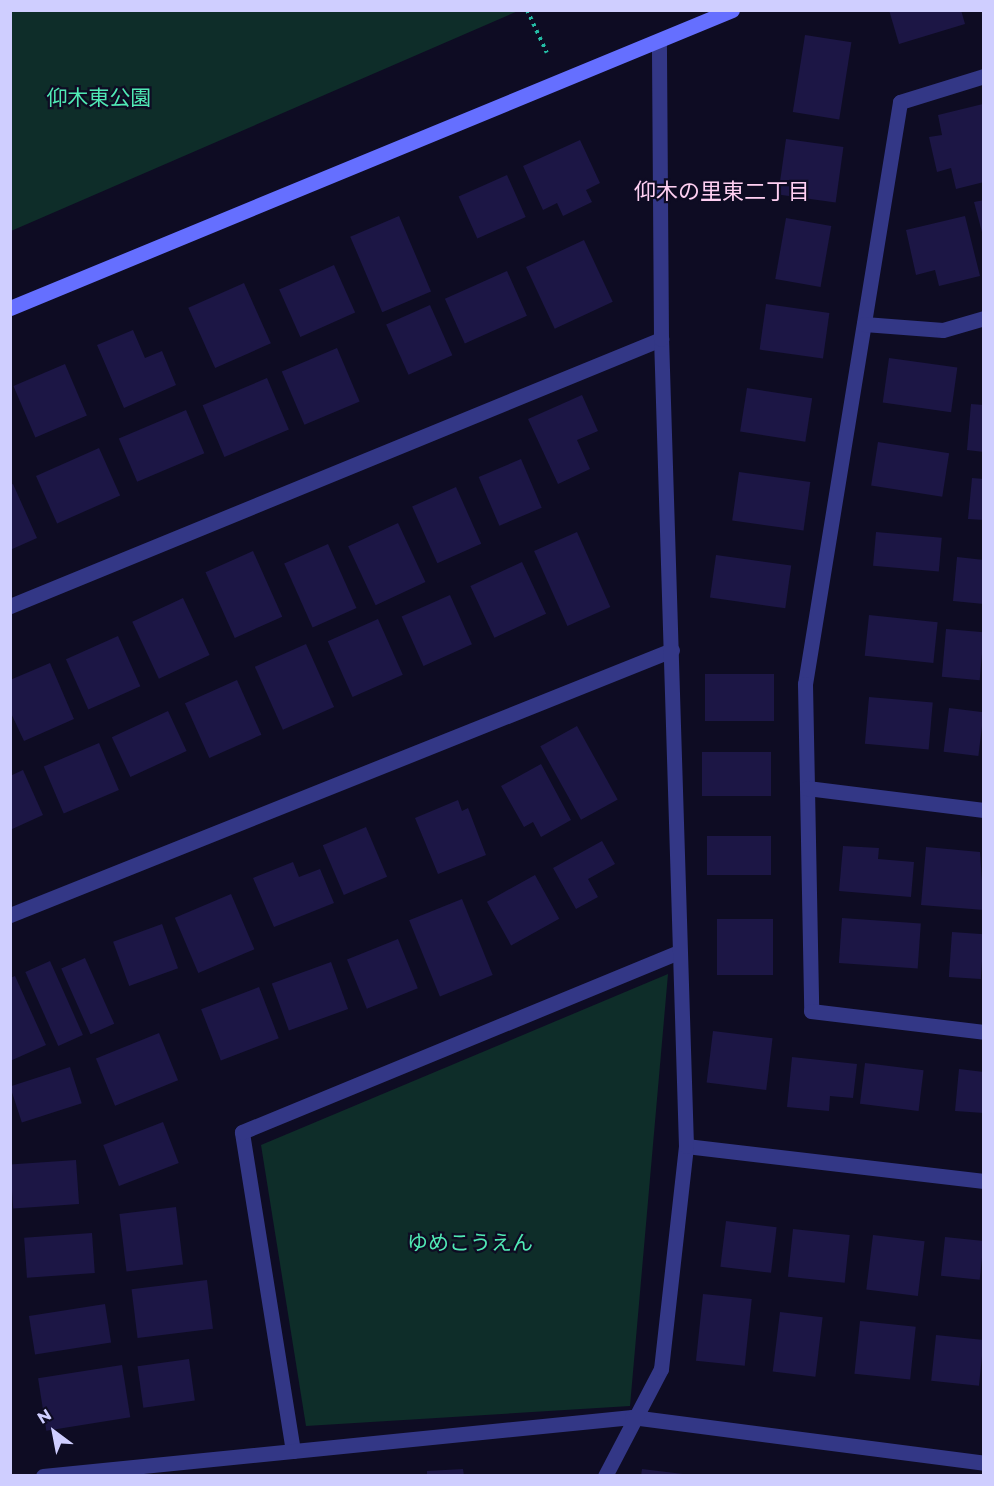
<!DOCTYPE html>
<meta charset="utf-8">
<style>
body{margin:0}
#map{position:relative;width:994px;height:1486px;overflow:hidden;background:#0e0c23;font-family:Montserrat,"Noto Sans JP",sans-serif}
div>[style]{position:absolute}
.green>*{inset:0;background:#0e2d29}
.building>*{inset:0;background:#1c1645;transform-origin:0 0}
.path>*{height:4px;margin-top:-2px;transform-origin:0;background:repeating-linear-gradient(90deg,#24bda5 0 3px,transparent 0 7.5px)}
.street>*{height:15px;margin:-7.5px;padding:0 7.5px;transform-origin:7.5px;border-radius:7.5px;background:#333786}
.secondary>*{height:15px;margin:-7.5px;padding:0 7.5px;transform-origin:7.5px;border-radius:7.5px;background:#656fff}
span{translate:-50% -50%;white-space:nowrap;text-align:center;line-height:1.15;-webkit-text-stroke:4.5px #0e0c23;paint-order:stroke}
.park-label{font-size:21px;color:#50e9b4}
.neighbourhood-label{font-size:22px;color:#ffd0f2}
.frame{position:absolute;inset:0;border:12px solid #cfceff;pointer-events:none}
.north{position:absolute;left:24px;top:1402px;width:60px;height:60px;-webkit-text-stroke:4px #0e0c23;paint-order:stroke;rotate:328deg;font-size:16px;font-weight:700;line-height:24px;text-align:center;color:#cfceff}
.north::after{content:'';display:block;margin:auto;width:21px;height:27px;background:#cfceff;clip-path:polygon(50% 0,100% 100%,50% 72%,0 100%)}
</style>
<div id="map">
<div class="green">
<i style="clip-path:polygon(11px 10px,518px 10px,518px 11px,11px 231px)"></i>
<i style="clip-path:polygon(668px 974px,630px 1406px,306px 1426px,261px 1145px)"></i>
</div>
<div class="building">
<i style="clip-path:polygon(889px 10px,961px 10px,965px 24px,899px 44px)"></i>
<i style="left:805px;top:35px;width:47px;height:78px;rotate:9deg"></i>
<i style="clip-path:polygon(983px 104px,984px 182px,956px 189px,951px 168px,937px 172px,929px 137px,942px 135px,938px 115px)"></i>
<i style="left:786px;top:139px;width:58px;height:56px;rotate:8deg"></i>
<i style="clip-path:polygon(580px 140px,600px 183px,586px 190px,592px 202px,563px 216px,557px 203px,543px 210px,523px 166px)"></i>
<i style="left:507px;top:175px;width:46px;height:53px;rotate:66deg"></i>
<i style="clip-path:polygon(984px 200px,984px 236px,983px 236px,974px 202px)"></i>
<i style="left:399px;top:216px;width:82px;height:53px;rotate:67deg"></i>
<i style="clip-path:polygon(965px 216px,980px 276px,939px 286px,935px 270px,916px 275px,906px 230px)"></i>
<i style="left:786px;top:218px;width:46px;height:62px;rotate:10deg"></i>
<i style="left:584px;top:240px;width:68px;height:64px;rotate:65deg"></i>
<i style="left:334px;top:265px;width:52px;height:60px;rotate:66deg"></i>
<i style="left:507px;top:271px;width:49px;height:68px;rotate:66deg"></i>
<i style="left:244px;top:283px;width:66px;height:61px;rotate:66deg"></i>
<i style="left:766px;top:304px;width:64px;height:46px;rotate:8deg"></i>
<i style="left:430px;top:305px;width:55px;height:48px;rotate:66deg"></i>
<i style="clip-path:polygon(133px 330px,145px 358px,162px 351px,176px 385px,124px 408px,97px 345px)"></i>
<i style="left:337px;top:348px;width:58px;height:60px;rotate:67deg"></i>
<i style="left:889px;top:358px;width:69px;height:45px;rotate:8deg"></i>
<i style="left:65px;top:364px;width:56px;height:56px;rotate:67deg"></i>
<i style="left:267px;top:378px;width:56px;height:70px;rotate:67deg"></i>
<i style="left:747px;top:388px;width:66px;height:44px;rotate:9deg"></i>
<i style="clip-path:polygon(582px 395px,598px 431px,577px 440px,590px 469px,558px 484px,528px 419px)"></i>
<i style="clip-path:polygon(971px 404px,984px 405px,984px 452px,967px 450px)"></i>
<i style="left:186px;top:410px;width:47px;height:73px;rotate:67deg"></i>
<i style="left:878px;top:442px;width:72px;height:44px;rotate:9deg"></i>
<i style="left:99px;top:448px;width:52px;height:69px;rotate:66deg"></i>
<i style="left:521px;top:459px;width:53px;height:46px;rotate:67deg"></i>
<i style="left:739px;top:472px;width:72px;height:49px;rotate:8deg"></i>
<i style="clip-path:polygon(972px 478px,984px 479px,984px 520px,968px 519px)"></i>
<i style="clip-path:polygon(13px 484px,37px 538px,10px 550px,10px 485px)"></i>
<i style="left:456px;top:487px;width:62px;height:48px;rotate:66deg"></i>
<i style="left:398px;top:523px;width:65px;height:55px;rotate:65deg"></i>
<i style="left:577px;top:532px;width:82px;height:47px;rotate:66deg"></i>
<i style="left:876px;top:532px;width:66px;height:34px;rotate:5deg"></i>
<i style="left:328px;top:544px;width:70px;height:48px;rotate:66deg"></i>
<i style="left:253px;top:551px;width:72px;height:52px;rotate:66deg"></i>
<i style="left:716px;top:555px;width:76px;height:43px;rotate:8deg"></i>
<i style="clip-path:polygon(957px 557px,984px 560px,984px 604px,953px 601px)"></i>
<i style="left:522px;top:562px;width:57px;height:57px;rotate:65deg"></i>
<i style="left:450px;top:595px;width:54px;height:53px;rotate:66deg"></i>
<i style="left:183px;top:598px;width:63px;height:56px;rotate:65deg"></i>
<i style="left:869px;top:615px;width:69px;height:41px;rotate:6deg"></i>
<i style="left:378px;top:619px;width:61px;height:55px;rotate:66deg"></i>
<i style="left:946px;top:629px;width:38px;height:48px;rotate:5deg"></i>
<i style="left:118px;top:636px;width:55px;height:57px;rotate:66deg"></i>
<i style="left:306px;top:644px;width:69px;height:56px;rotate:66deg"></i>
<i style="clip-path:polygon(50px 663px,74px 719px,24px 741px,10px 711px,10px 680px)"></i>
<i style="left:705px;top:674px;width:69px;height:47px"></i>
<i style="left:237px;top:680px;width:60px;height:57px;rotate:66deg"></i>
<i style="left:869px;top:697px;width:64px;height:47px;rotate:5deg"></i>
<i style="left:949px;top:708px;width:35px;height:44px;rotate:7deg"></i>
<i style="left:168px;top:711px;width:44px;height:62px;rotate:65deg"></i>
<i style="left:577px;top:726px;width:84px;height:42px;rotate:61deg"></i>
<i style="left:99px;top:743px;width:51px;height:60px;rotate:67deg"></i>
<i style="left:702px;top:752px;width:69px;height:44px"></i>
<i style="clip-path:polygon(541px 764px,571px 820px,541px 837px,533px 822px,524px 827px,501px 786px)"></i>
<i style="clip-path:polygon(23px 770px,43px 815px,10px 830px,10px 776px)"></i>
<i style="clip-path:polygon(458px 800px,462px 811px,468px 808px,486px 855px,438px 874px,415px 818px)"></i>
<i style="left:366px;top:827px;width:54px;height:47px;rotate:67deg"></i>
<i style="left:707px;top:836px;width:64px;height:39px"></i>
<i style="clip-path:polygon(602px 841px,615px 864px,588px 879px,598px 897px,576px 909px,553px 868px)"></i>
<i style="clip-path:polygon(843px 846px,879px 848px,878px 859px,914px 862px,911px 897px,839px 891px)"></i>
<i style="clip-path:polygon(926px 847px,980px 852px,984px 910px,921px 905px)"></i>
<i style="clip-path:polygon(293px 862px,299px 877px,320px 869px,334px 903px,274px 927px,253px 878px)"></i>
<i style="left:535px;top:875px;width:50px;height:55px;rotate:61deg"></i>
<i style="left:231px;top:894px;width:60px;height:61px;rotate:67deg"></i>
<i style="left:462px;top:899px;width:82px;height:57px;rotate:68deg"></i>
<i style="left:842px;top:918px;width:79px;height:45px;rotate:4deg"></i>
<i style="left:717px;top:919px;width:56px;height:56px"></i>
<i style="left:162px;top:924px;width:47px;height:52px;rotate:70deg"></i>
<i style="left:952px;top:932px;width:32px;height:45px;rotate:4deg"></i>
<i style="left:398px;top:939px;width:53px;height:55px;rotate:68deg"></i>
<i style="left:85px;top:958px;width:72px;height:26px;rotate:66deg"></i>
<i style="left:50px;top:961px;width:81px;height:27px;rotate:66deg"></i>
<i style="left:331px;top:962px;width:50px;height:63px;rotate:70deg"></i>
<i style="clip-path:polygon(15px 976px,46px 1045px,10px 1061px,10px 978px)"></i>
<i style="left:259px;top:987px;width:55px;height:62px;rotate:69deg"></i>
<i style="left:713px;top:1031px;width:60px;height:52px;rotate:7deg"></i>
<i style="left:159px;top:1033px;width:51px;height:68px;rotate:68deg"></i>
<i style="clip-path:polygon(792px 1057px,857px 1064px,853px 1098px,830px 1096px,829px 1111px,787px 1107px)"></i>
<i style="left:865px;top:1063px;width:59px;height:41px;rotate:7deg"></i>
<i style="left:70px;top:1067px;width:38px;height:63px;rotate:72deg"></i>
<i style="clip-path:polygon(959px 1069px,984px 1072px,984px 1113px,955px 1111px)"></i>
<i style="left:163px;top:1122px;width:44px;height:64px;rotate:69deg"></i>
<i style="left:76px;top:1160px;width:44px;height:66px;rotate:86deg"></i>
<i style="left:176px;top:1207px;width:58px;height:57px;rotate:83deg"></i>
<i style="left:726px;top:1221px;width:51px;height:46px;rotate:7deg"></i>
<i style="left:793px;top:1229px;width:57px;height:48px;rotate:6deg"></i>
<i style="left:92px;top:1233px;width:40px;height:68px;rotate:86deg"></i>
<i style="left:873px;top:1235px;width:52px;height:55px;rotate:7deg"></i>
<i style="left:945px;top:1237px;width:39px;height:39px;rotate:6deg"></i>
<i style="left:207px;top:1280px;width:49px;height:76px;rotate:83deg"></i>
<i style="left:703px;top:1294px;width:49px;height:67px;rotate:6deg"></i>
<i style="left:105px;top:1304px;width:39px;height:77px;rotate:81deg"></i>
<i style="left:780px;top:1312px;width:43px;height:60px;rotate:7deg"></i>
<i style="left:860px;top:1321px;width:56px;height:53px;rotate:6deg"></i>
<i style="left:936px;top:1335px;width:48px;height:46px;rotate:6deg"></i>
<i style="left:189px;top:1359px;width:42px;height:52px;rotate:82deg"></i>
<i style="left:122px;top:1365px;width:53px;height:85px;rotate:81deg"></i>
<i style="clip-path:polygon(463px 1469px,464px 1476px,427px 1476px,427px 1471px)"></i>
<i style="clip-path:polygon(642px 1469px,683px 1474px,683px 1476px,641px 1476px)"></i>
</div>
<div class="path">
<i style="left:527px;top:10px;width:47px;rotate:65.1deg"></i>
</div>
<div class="street">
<i style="left:984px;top:76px;width:88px;rotate:162.8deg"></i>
<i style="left:900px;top:102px;width:590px;rotate:99.27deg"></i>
<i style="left:805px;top:684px;width:327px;rotate:88.9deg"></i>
<i style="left:811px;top:1011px;width:174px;rotate:6.9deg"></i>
<i style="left:864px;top:324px;width:79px;rotate:4.3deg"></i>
<i style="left:943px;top:330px;width:43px;rotate:-16.3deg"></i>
<i style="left:10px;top:606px;width:704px;rotate:-22.3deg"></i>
<i style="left:807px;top:788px;width:178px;rotate:7.1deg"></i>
<i style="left:10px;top:915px;width:713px;rotate:-21.82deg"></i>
<i style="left:686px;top:1146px;width:300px;rotate:6.7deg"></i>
<i style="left:293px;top:1451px;width:323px;rotate:-99.1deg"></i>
<i style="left:242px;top:1132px;width:470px;rotate:-22.4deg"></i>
<i style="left:43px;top:1476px;width:592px;rotate:-5.72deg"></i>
<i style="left:632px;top:1417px;width:355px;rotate:7.4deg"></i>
<i style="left:605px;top:1476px;width:121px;rotate:-62.4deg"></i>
<i style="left:661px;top:1369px;width:224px;rotate:-83.6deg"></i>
<i style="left:686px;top:1146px;width:807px;rotate:-91.77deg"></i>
<i style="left:661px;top:339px;width:298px;rotate:-90.4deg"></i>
</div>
<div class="secondary">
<i style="left:10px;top:308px;width:781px;rotate:-22.43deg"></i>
</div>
<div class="park-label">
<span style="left:99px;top:98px">仰木東公園</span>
<span style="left:470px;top:1243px">ゆめこうえん</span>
</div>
<div class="neighbourhood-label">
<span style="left:722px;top:192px">仰木の里東二丁目</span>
</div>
<div class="frame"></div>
<div class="north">N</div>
</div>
